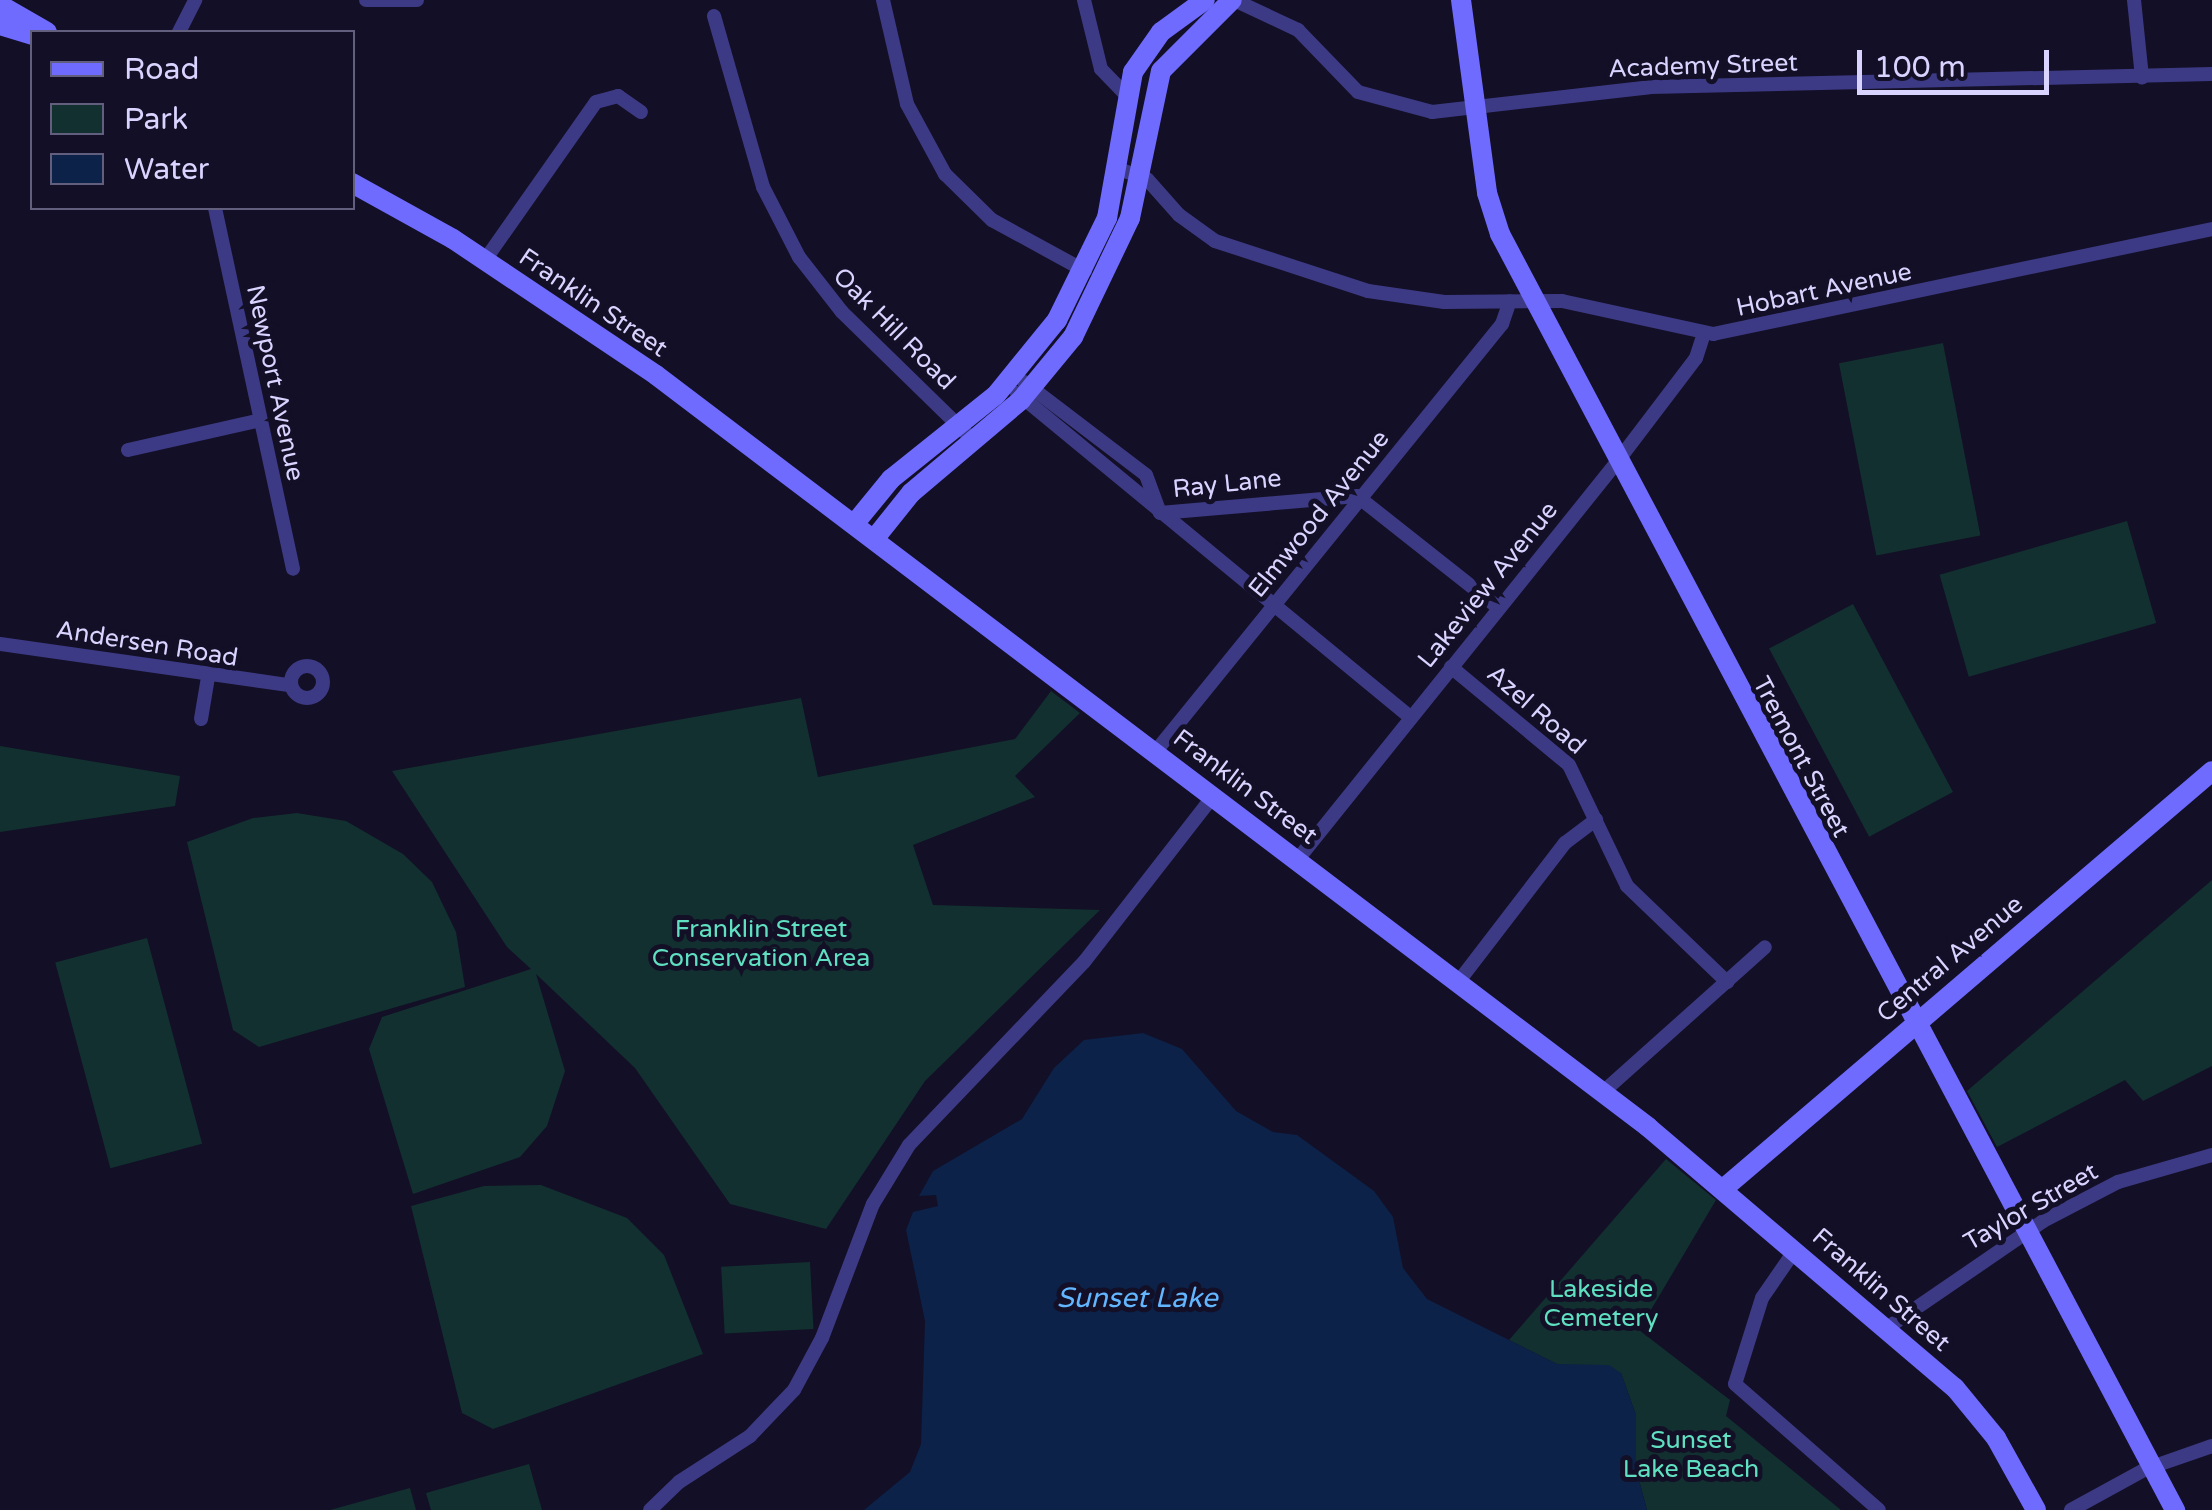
<!DOCTYPE html>
<style>
body{margin:0}
#map{position:relative;width:2212px;height:1510px;overflow:hidden;background:#130f26;font-family:"Varela Round",sans-serif}
div>[style]{position:absolute}
.green>*{inset:0;background:#12302f;transform-origin:0 0}
.water>*{inset:0;background:#0c2248}
.street>*{height:14px;margin:-7px;padding:0 7px;transform-origin:7px;border-radius:7px;background:#3d3a85}
.street>.ring{margin:-7px;padding:0;box-sizing:content-box;background:none;border:14px solid #3d3a85;border-radius:50%}
.secondary>*{height:20px;margin:-10px;padding:0 10px;transform-origin:10px;border-radius:10px;background:#6f6bff}
span{translate:-50% -50%;white-space:nowrap;text-align:center;line-height:1.15;-webkit-text-stroke:10px #130f26;paint-order:stroke}
.street-label{font-size:25px;color:#d9d4ff}
.park-label{font-size:25px;color:#5fe0c0}
.water-label{font-size:28px;color:#62b6ff;font-style:italic}
.legend{position:absolute;left:30px;top:30px;width:325px;height:180px;box-sizing:border-box;background:#130f26;border:2px solid #625e7d;margin:0;padding:12px 18px;list-style:none;font-size:30px;color:#d9d4ff}
.legend li{display:flex;align-items:center;gap:20px;height:50px}
.legend b{width:50px;border:2px solid #625e7d}
.scale{position:absolute;left:1857px;top:50px;width:192px;height:45px;box-sizing:border-box;border:5px solid #d9d4ff;border-top:0;padding-left:12px;font-size:30px;line-height:35px;white-space:nowrap;color:#d9d4ff;-webkit-text-stroke:8px #130f26;paint-order:stroke}
</style>
<div id="map">
<div class="green">
<i style="left:1943px;top:343px;width:196px;height:106px;rotate:79deg"></i>
<i style="left:2127px;top:521px;width:106px;height:195px;rotate:74deg"></i>
<i style="left:1853px;top:604px;width:213px;height:95px;rotate:62deg"></i>
<i style="clip-path:polygon(1051px 691px,1080px 713px,1015px 776px,1035px 797px,913px 845px,933px 905px,1100px 910px,925px 1081px,826px 1229px,730px 1204px,635px 1068px,536px 974px,565px 1071px,547px 1126px,520px 1157px,413px 1194px,369px 1049px,382px 1017px,531px 969px,507px 947px,392px 771px,801px 698px,818px 777px,1015px 739px)"></i>
<i style="clip-path:polygon(0 746px,180px 776px,175px 806px,0 832px)"></i>
<i style="clip-path:polygon(297px 813px,346px 821px,403px 854px,432px 882px,456px 932px,465px 987px,259px 1047px,233px 1030px,187px 842px,253px 818px)"></i>
<i style="clip-path:polygon(2212px 880px,2212px 1066px,2143px 1101px,2125px 1080px,1997px 1147px,1967px 1091px)"></i>
<i style="left:147px;top:938px;width:213px;height:95px;rotate:75deg"></i>
<i style="clip-path:polygon(1666px 1159px,1716px 1200px,1639px 1330px,1730px 1400px,1726px 1416px,1841px 1510px,1647px 1510px,1636px 1469px,1636px 1415px,1621px 1373px,1557px 1364px,1509px 1340px)"></i>
<i style="clip-path:polygon(541px 1185px,627px 1218px,664px 1255px,703px 1354px,493px 1429px,462px 1413px,411px 1206px,484px 1186px)"></i>
<i style="left:810px;top:1262px;width:67px;height:89px;rotate:87deg"></i>
<i style="clip-path:polygon(529px 1464px,542px 1510px,431px 1510px,426px 1493px)"></i>
<i style="clip-path:polygon(410px 1488px,416px 1510px,330px 1510px)"></i>
</div>
<div class="water">
<i style="clip-path:polygon(1143px 1033px,1182px 1049px,1236px 1111px,1273px 1132px,1297px 1135px,1374px 1191px,1393px 1217px,1403px 1268px,1427px 1299px,1557px 1364px,1609px 1365px,1621px 1373px,1636px 1415px,1636px 1469px,1647px 1510px,864px 1510px,910px 1472px,921px 1444px,925px 1321px,906px 1230px,913px 1212px,938px 1206px,936px 1195px,919px 1196px,933px 1171px,1022px 1119px,1054px 1068px,1084px 1040px)"></i>
</div>
<div class="street">
<i style="left:366px;top:0;width:51px"></i>
<i style="left:883px;top:0;width:107px;rotate:77deg"></i>
<i style="left:907px;top:104px;width:80px;rotate:61.5deg"></i>
<i style="left:945px;top:174px;width:66px;rotate:44.4deg"></i>
<i style="left:992px;top:220px;width:106px;rotate:28.7deg"></i>
<i style="left:1084px;top:0;width:71px;rotate:76.2deg"></i>
<i style="left:1101px;top:69px;width:35px;rotate:46deg"></i>
<i style="left:1234px;top:0;width:71px;rotate:25.1deg"></i>
<i style="left:1298px;top:30px;width:86px;rotate:45.9deg"></i>
<i style="left:1358px;top:92px;width:77px;rotate:15.1deg"></i>
<i style="left:1432px;top:112px;width:219px;rotate:-6.5deg"></i>
<i style="left:1650px;top:87px;width:562px;rotate:-1.33deg"></i>
<i style="left:2134px;top:0;width:78px;rotate:84.1deg"></i>
<i style="left:714px;top:16px;width:178px;rotate:74deg"></i>
<i style="left:763px;top:187px;width:79px;rotate:62.8deg"></i>
<i style="left:799px;top:257px;width:70px;rotate:52deg"></i>
<i style="left:842px;top:312px;width:185px;rotate:44.3deg"></i>
<i style="left:179px;top:32px;width:36px;rotate:-63deg"></i>
<i style="left:1119px;top:169px;width:30px;rotate:20deg"></i>
<i style="left:1147px;top:179px;width:48px;rotate:48.4deg"></i>
<i style="left:1179px;top:215px;width:44px;rotate:35.8deg"></i>
<i style="left:1215px;top:241px;width:161px;rotate:18.1deg"></i>
<i style="left:1368px;top:291px;width:77px;rotate:8.2deg"></i>
<i style="left:1444px;top:302px;width:118px;rotate:-0.5deg"></i>
<i style="left:1562px;top:301px;width:155px;rotate:12.3deg"></i>
<i style="left:1713px;top:334px;width:510px;rotate:-11.88deg"></i>
<i style="left:215px;top:208px;width:369px;rotate:77.8deg"></i>
<i style="left:485px;top:260px;width:193px;rotate:-54.9deg"></i>
<i style="left:596px;top:102px;width:23px;rotate:-15deg"></i>
<i style="left:618px;top:96px;width:28px;rotate:35deg"></i>
<i style="left:1024px;top:382px;width:153px;rotate:37.3deg"></i>
<i style="left:1146px;top:475px;width:40px;rotate:69.8deg"></i>
<i style="left:1017px;top:393px;width:509px;rotate:39.5deg"></i>
<i style="left:128px;top:450px;width:136px;rotate:-12.7deg"></i>
<i style="left:1160px;top:513px;width:198px;rotate:-4.9deg"></i>
<i style="left:1357px;top:496px;width:181px;rotate:38.3deg"></i>
<i style="left:0;top:644px;width:290px;rotate:8.1deg"></i>
<i class="ring" style="left:291px;top:666px;width:18px;height:18px"></i>
<i style="left:1451px;top:667px;width:153px;rotate:39.7deg"></i>
<i style="left:1569px;top:765px;width:134px;rotate:64.4deg"></i>
<i style="left:1627px;top:886px;width:139px;rotate:43.8deg"></i>
<i style="left:201px;top:719px;width:43px;rotate:-80.5deg"></i>
<i style="left:1156px;top:751px;width:550px;rotate:-50.98deg"></i>
<i style="left:1502px;top:324px;width:24px;rotate:-71deg"></i>
<i style="left:1298px;top:859px;width:509px;rotate:-51.22deg"></i>
<i style="left:1617px;top:462px;width:131px;rotate:-52.8deg"></i>
<i style="left:1696px;top:358px;width:26px;rotate:-72deg"></i>
<i style="left:1459px;top:981px;width:174px;rotate:-52.5deg"></i>
<i style="left:1565px;top:843px;width:39px;rotate:-37deg"></i>
<i style="left:1603px;top:1092px;width:217px;rotate:-41.8deg"></i>
<i style="left:1795px;top:1250px;width:58px;rotate:124.5deg"></i>
<i style="left:1762px;top:1298px;width:90px;rotate:107.4deg"></i>
<i style="left:1735px;top:1384px;width:191px;rotate:41.2deg"></i>
<i style="left:1887px;top:1328px;width:189px;rotate:-34.4deg"></i>
<i style="left:2043px;top:1221px;width:85px;rotate:-27.5deg"></i>
<i style="left:2118px;top:1182px;width:98px;rotate:-16deg"></i>
<i style="left:650px;top:1510px;width:40px;rotate:-44deg"></i>
<i style="left:679px;top:1482px;width:85px;rotate:-32.9deg"></i>
<i style="left:750px;top:1436px;width:64px;rotate:-46.3deg"></i>
<i style="left:794px;top:1390px;width:59px;rotate:-61.7deg"></i>
<i style="left:822px;top:1338px;width:143px;rotate:-69.2deg"></i>
<i style="left:873px;top:1204px;width:69px;rotate:-58.6deg"></i>
<i style="left:909px;top:1145px;width:253px;rotate:-46.3deg"></i>
<i style="left:1084px;top:962px;width:212px;rotate:-52.1deg"></i>
<i style="left:2071px;top:1510px;width:85px;rotate:-28.7deg"></i>
<i style="left:2146px;top:1469px;width:70px;rotate:-19.2deg"></i>
</div>
<div class="secondary">
<i style="left:1461px;top:0;width:195px;rotate:82.3deg"></i>
<i style="left:1487px;top:193px;width:43px;rotate:72.4deg"></i>
<i style="left:1500px;top:234px;width:1444px;rotate:62.12deg"></i>
<i style="left:0;top:5px;width:54px;rotate:29.9deg"></i>
<i style="left:0;top:25px;width:34px;rotate:17deg"></i>
<i style="left:352px;top:183px;width:115px;rotate:29deg"></i>
<i style="left:453px;top:239px;width:244px;rotate:33.8deg"></i>
<i style="left:656px;top:375px;width:1245px;rotate:37.16deg"></i>
<i style="left:1648px;top:1127px;width:403px;rotate:40.4deg"></i>
<i style="left:1955px;top:1388px;width:65px;rotate:50.6deg"></i>
<i style="left:1996px;top:1438px;width:82px;rotate:60.9deg"></i>
<i style="left:855px;top:523px;width:57px;rotate:-50.7deg"></i>
<i style="left:891px;top:479px;width:134px;rotate:-38.7deg"></i>
<i style="left:996px;top:395px;width:97px;rotate:-50.9deg"></i>
<i style="left:1057px;top:320px;width:114px;rotate:-63.9deg"></i>
<i style="left:1107px;top:218px;width:148px;rotate:-79.9deg"></i>
<i style="left:1133px;top:72px;width:49px;rotate:-55deg"></i>
<i style="left:1161px;top:32px;width:54px;rotate:-36deg"></i>
<i style="left:875px;top:538px;width:58px;rotate:-51.3deg"></i>
<i style="left:911px;top:493px;width:144px;rotate:-40.2deg"></i>
<i style="left:1021px;top:400px;width:82px;rotate:-50.5deg"></i>
<i style="left:1073px;top:337px;width:132px;rotate:-64.4deg"></i>
<i style="left:1130px;top:218px;width:150px;rotate:-78.1deg"></i>
<i style="left:1161px;top:71px;width:100px;rotate:-45deg"></i>
<i style="left:1723px;top:1189px;width:643px;rotate:-40.52deg"></i>
</div>
<div class="street-label">
<span style="left:1703px;top:66px;rotate:-2deg">Academy Street</span>
<span style="left:1824px;top:290px;rotate:-12deg">Hobart Avenue</span>
<span style="left:593px;top:303px;rotate:34deg">Franklin Street</span>
<span style="left:894px;top:329px;rotate:45deg">Oak Hill Road</span>
<span style="left:275px;top:383px;rotate:78deg">Newport Avenue</span>
<span style="left:1227px;top:484px;rotate:-6deg">Ray Lane</span>
<span style="left:1319px;top:514px;rotate:-51deg">Elmwood Avenue</span>
<span style="left:1488px;top:585px;rotate:-51deg">Lakeview Avenue</span>
<span style="left:147px;top:644px;rotate:9deg">Andersen Road</span>
<span style="left:1536px;top:710px;rotate:41deg">Azel Road</span>
<span style="left:1801px;top:757px;rotate:62deg">Tremont Street</span>
<span style="left:1245px;top:787px;rotate:37deg">Franklin Street</span>
<span style="left:1950px;top:959px;rotate:-40deg">Central Avenue</span>
<span style="left:2031px;top:1207px;rotate:-30deg">Taylor Street</span>
<span style="left:1881px;top:1290px;rotate:41deg">Franklin Street</span>
</div>
<div class="park-label">
<span style="left:761px;top:944px">Franklin Street<br>Conservation Area</span>
<span style="left:1601px;top:1304px">Lakeside<br>Cemetery</span>
<span style="left:1691px;top:1455px">Sunset<br>Lake Beach</span>
</div>
<div class="water-label">
<span style="left:1137px;top:1298px">Sunset Lake</span>
</div>
<ul class="legend">
<li><b style="height:12px;background:#6f6bff"></b>Road</li>
<li><b style="height:28px;background:#12302f"></b>Park</li>
<li><b style="height:28px;background:#0c2248"></b>Water</li>
</ul>
<div class="scale">100 m</div>
</div>
